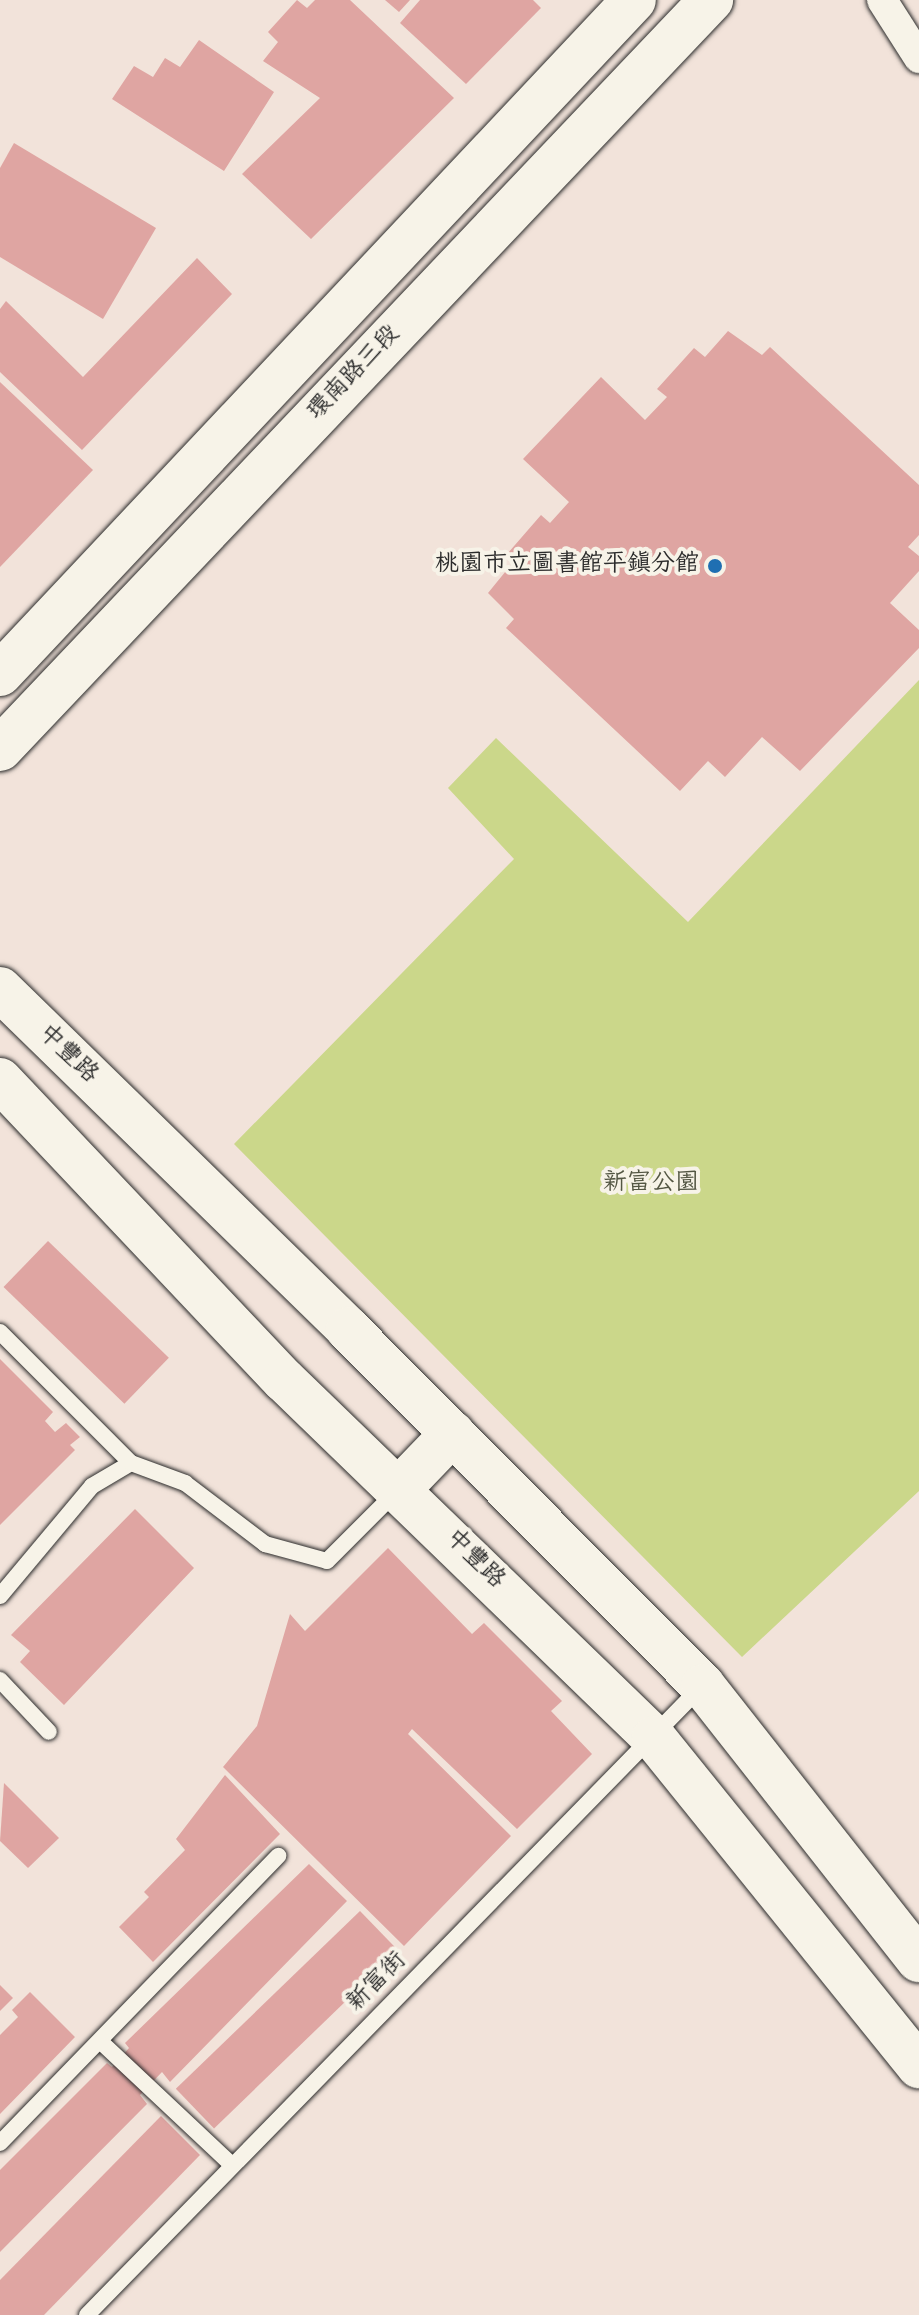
<!DOCTYPE html>
<meta charset="utf-8">
<style>
body{margin:0}
#map{position:relative;width:919px;height:2315px;overflow:hidden;background:#f2e3da;font-family:"Gochi Hand","LXGW WenKai TC",sans-serif}
div>[style]{position:absolute}
.green>*{inset:0;background:#cbd78a}
.building>*{inset:0;background:#dfa5a2;transform-origin:0 0}
.roads{filter:drop-shadow(0 0 2px #2b2b2b) drop-shadow(0 0 2px #2b2b2b)}
.lane>*{height:16px;margin:-8px;padding:0 8px;transform-origin:8px;border-radius:8px;background:#f7f3e8}
.street>*{height:30px;margin:-15px;padding:0 15px;transform-origin:15px;border-radius:15px;background:#f7f3e8}
.secondary>*{height:44px;margin:-22px;padding:0 22px;transform-origin:22px;border-radius:22px;background:#f7f3e8}
.dots>*{width:22px;height:22px;translate:-50% -50%;box-sizing:border-box;border:4px solid #f7f3e8;border-radius:50%}
span{translate:-50% -50%;white-space:nowrap;text-align:center;line-height:1.15;-webkit-text-stroke:8px #f7f3e8;paint-order:stroke}
.street-label{font-size:24px;color:#2b2b2b}
.poi-label{font-size:24px;color:#2b2b2b}
.right{translate:-100% -50%;text-align:right}
.park-label{font-size:24px;color:#535643}
</style>
<div id="map">
<div class="green">
<i style="clip-path:polygon(919px 680px,919px 1491px,742px 1657px,234px 1144px,514px 859px,448px 788px,496px 738px,688px 922px)"></i>
</div>
<div class="building">
<i style="clip-path:polygon(297px 0,307px 8px,315px 0,350px 0,454px 98px,311px 239px,242px 174px,320px 98px,263px 61px,278px 42px,268px 32px)"></i>
<i style="clip-path:polygon(385px 0,410px 0,399px 12px)"></i>
<i style="clip-path:polygon(420px 0,533px 0,541px 8px,466px 84px,400px 23px)"></i>
<i style="clip-path:polygon(199px 40px,274px 92px,224px 171px,112px 99px,134px 66px,153px 77px,165px 58px,180px 67px)"></i>
<i style="clip-path:polygon(14px 143px,156px 228px,103px 319px,0 257px,0 168px)"></i>
<i style="clip-path:polygon(197px 258px,232px 294px,82px 450px,0 372px,0 309px,6px 301px,83px 377px)"></i>
<i style="clip-path:polygon(728px 331px,762px 355px,770px 347px,919px 485px,919px 535px,908px 547px,919px 556px,919px 571px,890px 603px,919px 630px,919px 648px,800px 771px,762px 737px,725px 777px,708px 761px,680px 791px,506px 628px,514px 619px,488px 593px,515px 560px,508px 553px,541px 515px,550px 523px,569px 502px,523px 459px,601px 377px,645px 420px,667px 397px,657px 389px,694px 348px,705px 357px)"></i>
<i style="clip-path:polygon(0 382px,93px 470px,0 567px)"></i>
<i style="left:48px;top:1241px;width:168px;height:64px;rotate:44deg"></i>
<i style="clip-path:polygon(0 1359px,53px 1412px,45px 1421px,55px 1432px,66px 1423px,80px 1437px,70px 1445px,75px 1450px,0 1525px)"></i>
<i style="clip-path:polygon(135px 1509px,194px 1568px,64px 1705px,20px 1662px,30px 1651px,11px 1635px)"></i>
<i style="clip-path:polygon(388px 1548px,472px 1634px,484px 1623px,562px 1701px,551px 1711px,592px 1754px,517px 1829px,412px 1729px,408px 1734px,511px 1836px,404px 1946px,223px 1767px,257px 1726px,290px 1614px,305px 1631px)"></i>
<i style="clip-path:polygon(225px 1775px,280px 1834px,153px 1962px,119px 1927px,149px 1897px,144px 1892px,185px 1850px,176px 1839px)"></i>
<i style="clip-path:polygon(4px 1783px,59px 1838px,28px 1868px,0 1841px)"></i>
<i style="clip-path:polygon(309px 1864px,347px 1901px,170px 2082px,162px 2072px,140px 2095px,147px 2104px,0 2252px,0 2170px,107px 2063px,112px 2067px,129px 2048px,125px 2043px)"></i>
<i style="left:360px;top:1911px;width:55px;height:256px;rotate:46deg"></i>
<i style="clip-path:polygon(0 1985px,13px 1998px,0 2011px)"></i>
<i style="clip-path:polygon(30px 1992px,75px 2037px,0 2114px,0 2035px,18px 2017px,12px 2010px)"></i>
<i style="clip-path:polygon(161px 2116px,200px 2155px,44px 2315px,0 2315px,0 2280px)"></i>
</div>
<div class="roads">
<div class="lane">
<i style="left:0;top:1332px;width:185px;rotate:45deg"></i>
<i style="left:0;top:1596px;width:143px;rotate:-50.1deg"></i>
<i style="left:92px;top:1486px;width:45px;rotate:-30.5deg"></i>
<i style="left:131px;top:1463px;width:58px;rotate:20.3deg"></i>
<i style="left:185px;top:1483px;width:101px;rotate:37.3deg"></i>
<i style="left:265px;top:1544px;width:64px;rotate:15.3deg"></i>
<i style="left:327px;top:1561px;width:98px;rotate:-45deg"></i>
<i style="left:0;top:1680px;width:71px;rotate:46.7deg"></i>
<i style="left:101px;top:2042px;width:180px;rotate:43.2deg"></i>
<i style="left:0;top:2143px;width:400px;rotate:-45.9deg"></i>
<i style="left:87px;top:2315px;width:878px;rotate:-45.65deg"></i>
</div>
<div class="street">
<i style="left:882px;top:0;width:69px;rotate:57.5deg"></i>
</div>
<div class="secondary">
<i style="left:0;top:674px;width:925px;rotate:-46.75deg"></i>
<i style="left:0;top:749px;width:1033px;rotate:-46.49deg"></i>
<i style="left:0;top:989px;width:487px;rotate:44.3deg"></i>
<i style="left:348px;top:1329px;width:503px;rotate:45.16deg"></i>
<i style="left:703px;top:1686px;width:349px;rotate:51.8deg"></i>
<i style="left:0;top:1080px;width:413px;rotate:46.6deg"></i>
<i style="left:284px;top:1380px;width:515px;rotate:44.06deg"></i>
<i style="left:654px;top:1738px;width:422px;rotate:51.1deg"></i>
<i style="left:400px;top:1488px;width:76px;rotate:-46.1deg"></i>
</div>
</div>
<div class="dots">
<i style="left:715px;top:566px;background:#1f6fb2"></i>
</div>
<div class="street-label">
<span style="left:355px;top:374px;rotate:-46deg">環南路三段</span>
<span style="left:67px;top:1055px;rotate:44deg">中豐路</span>
<span style="left:474px;top:1560px;rotate:45deg">中豐路</span>
<span style="left:378px;top:1983px;rotate:-45deg">新富街</span>
</div>
<div class="poi-label">
<span class="right" style="left:699px;top:566px">桃園市立圖書館平鎮分館</span>
</div>
<div class="park-label">
<span style="left:651px;top:1185px">新富公園</span>
</div>
</div>
